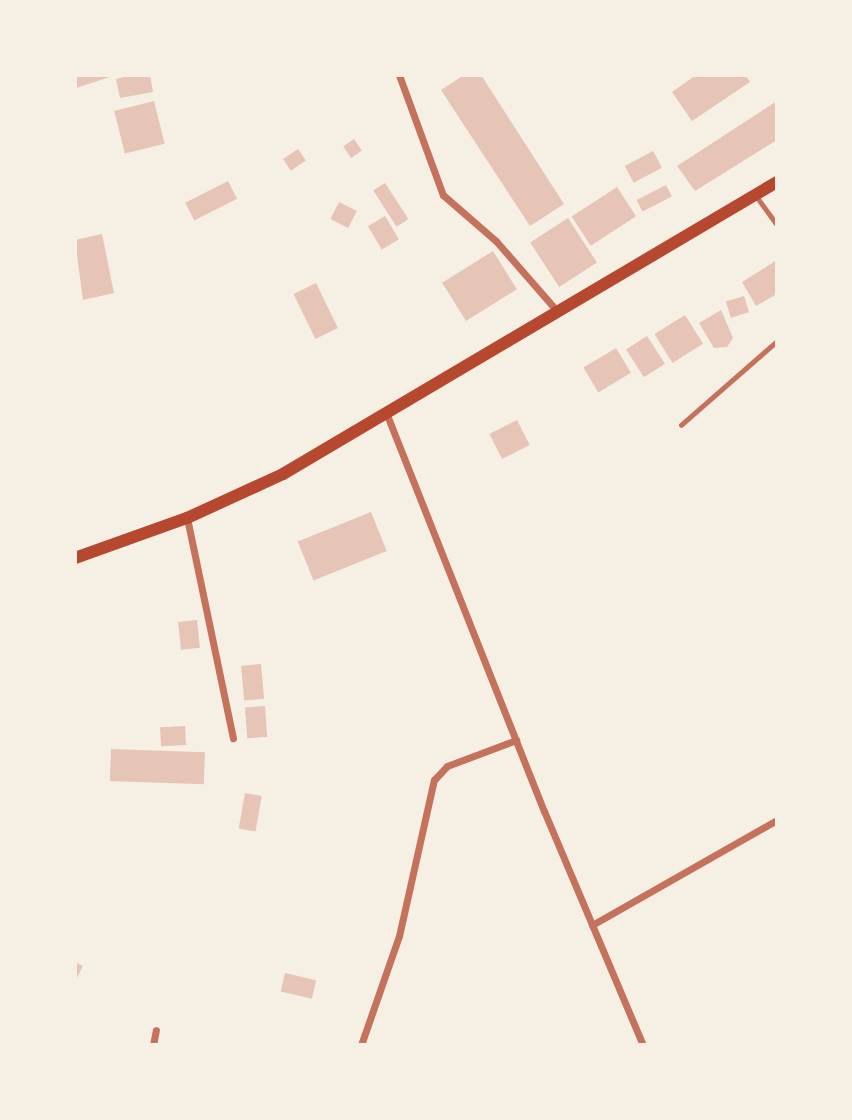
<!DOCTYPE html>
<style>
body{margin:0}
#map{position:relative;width:852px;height:1120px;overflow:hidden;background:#f6efe4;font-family:"Nunito Sans",sans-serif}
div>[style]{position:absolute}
.building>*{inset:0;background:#e6c5b7;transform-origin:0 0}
.service>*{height:4.5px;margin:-2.25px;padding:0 2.25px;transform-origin:2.25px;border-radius:2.25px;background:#c5725c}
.minor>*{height:7px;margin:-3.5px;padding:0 3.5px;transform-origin:3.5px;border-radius:3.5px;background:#c5725c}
.secondary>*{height:12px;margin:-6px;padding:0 6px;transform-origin:6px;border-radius:6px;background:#b5482f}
span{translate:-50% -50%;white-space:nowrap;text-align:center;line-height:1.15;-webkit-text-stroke:5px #f6efe4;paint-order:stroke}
.frame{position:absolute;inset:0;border:77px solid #f6efe4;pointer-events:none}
</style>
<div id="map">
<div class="building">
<i style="clip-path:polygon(75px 75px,113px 75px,113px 76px,76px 88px)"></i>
<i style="clip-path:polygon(131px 75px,150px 75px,153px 92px,120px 98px,116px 79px)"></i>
<i style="clip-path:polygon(464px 75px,481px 75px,564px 204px,530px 226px,441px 90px)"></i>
<i style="clip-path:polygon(696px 75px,745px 75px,750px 82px,692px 121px,672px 92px)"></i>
<i style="left:154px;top:101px;width:44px;height:41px;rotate:76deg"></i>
<i style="clip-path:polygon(777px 101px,777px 140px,695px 191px,677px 166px)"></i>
<i style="left:354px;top:139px;width:14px;height:13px;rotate:56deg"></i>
<i style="left:298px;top:149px;width:14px;height:18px;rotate:56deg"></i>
<i style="left:653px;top:151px;width:19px;height:32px;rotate:62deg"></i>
<i style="left:228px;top:181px;width:20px;height:48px;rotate:63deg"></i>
<i style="left:385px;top:183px;width:43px;height:14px;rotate:57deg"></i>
<i style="left:666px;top:185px;width:13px;height:33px;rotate:63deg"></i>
<i style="left:617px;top:187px;width:35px;height:54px;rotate:57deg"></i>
<i style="left:339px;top:202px;width:20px;height:19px;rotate:27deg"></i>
<i style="left:385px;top:216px;width:27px;height:20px;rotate:59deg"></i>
<i style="left:568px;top:218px;width:53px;height:45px;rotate:57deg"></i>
<i style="clip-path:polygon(102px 234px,114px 293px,83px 300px,75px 240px)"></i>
<i style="left:493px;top:251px;width:45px;height:60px;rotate:58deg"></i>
<i style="clip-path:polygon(777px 260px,777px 294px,756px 306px,742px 282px)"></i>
<i style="left:316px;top:283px;width:50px;height:25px;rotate:64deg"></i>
<i style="left:744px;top:296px;width:17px;height:19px;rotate:73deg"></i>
<i style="clip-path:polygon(721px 310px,733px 338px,727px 347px,714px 348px,699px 323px)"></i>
<i style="left:685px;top:315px;width:34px;height:36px;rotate:58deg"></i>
<i style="left:647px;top:336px;width:33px;height:25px;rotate:57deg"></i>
<i style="left:616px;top:348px;width:29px;height:38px;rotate:59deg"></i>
<i style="left:517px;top:420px;width:28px;height:31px;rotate:63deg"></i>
<i style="left:371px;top:512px;width:42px;height:79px;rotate:68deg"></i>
<i style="left:197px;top:620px;width:28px;height:19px;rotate:84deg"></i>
<i style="left:261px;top:664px;width:35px;height:20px;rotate:85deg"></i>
<i style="left:265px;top:706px;width:31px;height:20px;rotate:86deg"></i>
<i style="left:185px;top:726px;width:19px;height:25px;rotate:87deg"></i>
<i style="left:111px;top:749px;width:94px;height:32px;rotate:2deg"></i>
<i style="left:245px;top:793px;width:17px;height:36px;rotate:10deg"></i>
<i style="clip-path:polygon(75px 962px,83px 966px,75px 982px)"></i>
<i style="left:285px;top:973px;width:32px;height:19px;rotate:13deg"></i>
</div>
<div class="service">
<i style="left:757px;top:197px;width:34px;rotate:54deg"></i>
<i style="left:681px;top:425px;width:128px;rotate:-41.2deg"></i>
</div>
<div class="minor">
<i style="left:399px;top:75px;width:128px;rotate:69.9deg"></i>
<i style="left:443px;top:195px;width:70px;rotate:41deg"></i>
<i style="left:496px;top:241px;width:94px;rotate:48.9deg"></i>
<i style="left:387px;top:415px;width:426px;rotate:68.4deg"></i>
<i style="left:544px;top:811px;width:254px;rotate:67.1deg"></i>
<i style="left:187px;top:518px;width:225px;rotate:78.2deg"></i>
<i style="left:592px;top:925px;width:213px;rotate:-29.6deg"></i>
<i style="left:153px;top:1045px;width:15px;rotate:-79deg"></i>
<i style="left:361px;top:1045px;width:115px;rotate:-70.8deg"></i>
<i style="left:399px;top:936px;width:160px;rotate:-77.4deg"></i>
<i style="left:434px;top:780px;width:19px;rotate:-47deg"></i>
<i style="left:447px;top:766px;width:74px;rotate:-20.6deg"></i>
</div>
<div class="secondary">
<i style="left:75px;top:558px;width:119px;rotate:-19.7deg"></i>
<i style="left:187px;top:518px;width:106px;rotate:-24.6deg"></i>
<i style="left:283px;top:474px;width:574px;rotate:-30.59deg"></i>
</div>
<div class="frame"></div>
</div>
